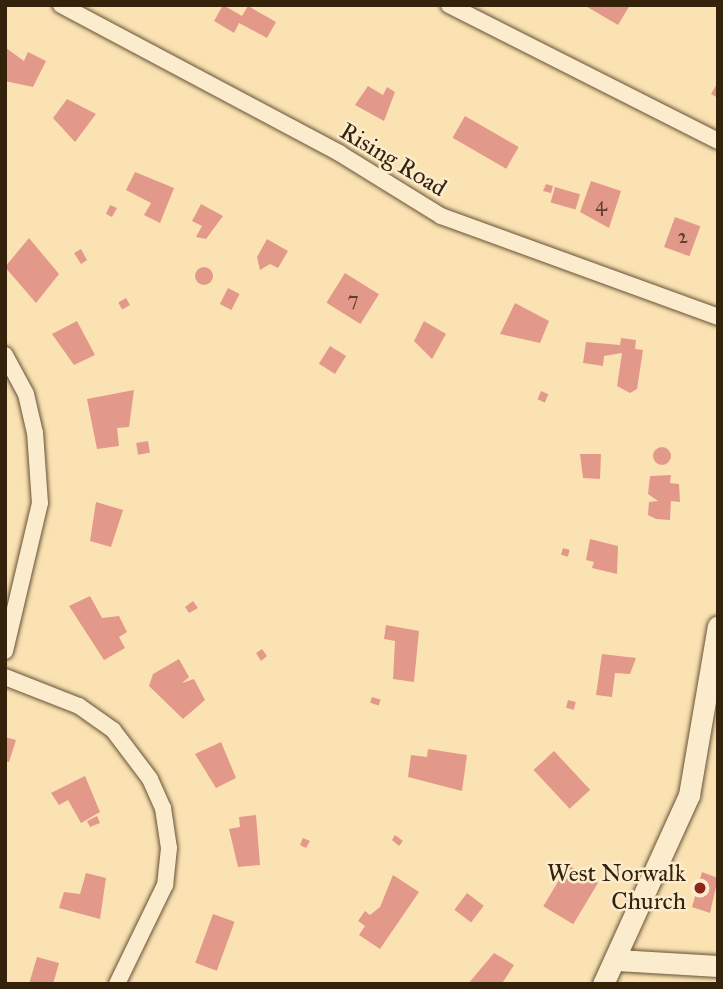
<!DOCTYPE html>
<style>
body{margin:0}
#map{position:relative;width:723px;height:989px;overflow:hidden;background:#fbe2b3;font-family:"IM FELL Great Primer",serif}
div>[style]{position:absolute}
.building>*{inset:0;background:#e39989;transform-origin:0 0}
.round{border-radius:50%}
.roads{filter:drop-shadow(0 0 2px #665235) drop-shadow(0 0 2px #665235)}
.street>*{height:16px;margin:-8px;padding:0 8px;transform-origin:8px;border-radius:8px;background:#fcecce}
.secondary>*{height:21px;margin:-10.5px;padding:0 10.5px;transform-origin:10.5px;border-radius:10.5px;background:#fcecce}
.dots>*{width:19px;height:19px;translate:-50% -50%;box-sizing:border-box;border:4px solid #fcecce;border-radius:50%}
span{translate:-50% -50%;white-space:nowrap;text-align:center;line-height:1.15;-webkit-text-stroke:5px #fcecce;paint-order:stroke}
.number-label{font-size:21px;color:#60402a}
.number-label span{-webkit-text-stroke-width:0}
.street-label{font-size:24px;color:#35220b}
.poi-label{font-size:24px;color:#35220b}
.right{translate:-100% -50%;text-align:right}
.frame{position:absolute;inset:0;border:7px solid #35220b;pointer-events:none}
</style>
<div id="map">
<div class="building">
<i style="clip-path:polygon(223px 5px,242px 16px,248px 6px,276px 22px,267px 38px,239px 23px,234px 33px,214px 21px)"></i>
<i style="clip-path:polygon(584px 5px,630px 5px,618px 25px)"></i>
<i style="clip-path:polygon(6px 48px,24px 61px,28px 52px,46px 61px,33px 87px,5px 81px)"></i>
<i style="clip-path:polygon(718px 82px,718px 98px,711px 94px)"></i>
<i style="clip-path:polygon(368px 86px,383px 95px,387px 87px,395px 92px,384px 121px,355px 105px)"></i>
<i style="clip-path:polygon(67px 99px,96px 114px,75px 142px,53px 118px)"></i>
<i style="left:465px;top:116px;width:62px;height:25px;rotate:30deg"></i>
<i style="clip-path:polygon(135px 172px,174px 188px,160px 223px,144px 215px,151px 203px,126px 190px)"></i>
<i style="clip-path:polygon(591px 181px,621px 191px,609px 228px,580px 212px)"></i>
<i style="clip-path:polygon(546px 184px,553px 186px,551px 193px,543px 191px)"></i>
<i style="left:555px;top:187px;width:26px;height:16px;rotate:16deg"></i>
<i style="clip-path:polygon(201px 204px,223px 216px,206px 239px,196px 237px,202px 226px,192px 221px)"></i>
<i style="clip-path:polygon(110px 205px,117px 208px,112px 217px,106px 214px)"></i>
<i style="left:675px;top:217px;width:27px;height:32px;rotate:20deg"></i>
<i style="clip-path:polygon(29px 238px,59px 274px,36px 303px,5px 267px)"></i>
<i style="clip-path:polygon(267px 239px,288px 251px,278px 268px,270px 264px,260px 270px,257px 257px)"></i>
<i style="clip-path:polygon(81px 249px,87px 260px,81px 264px,74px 253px)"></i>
<i class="round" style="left:195px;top:267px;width:18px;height:18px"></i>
<i style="left:345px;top:273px;width:40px;height:35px;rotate:32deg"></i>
<i style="left:228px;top:288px;width:13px;height:18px;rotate:27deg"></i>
<i style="left:126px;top:298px;width:8px;height:9px;rotate:60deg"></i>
<i style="clip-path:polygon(515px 303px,549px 321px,540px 343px,500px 334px)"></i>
<i style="clip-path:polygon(77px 321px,95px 355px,74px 365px,52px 334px)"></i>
<i style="clip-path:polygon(424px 321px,446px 334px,432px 359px,414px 341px)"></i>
<i style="clip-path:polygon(621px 338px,636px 340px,635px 349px,643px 350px,637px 389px,630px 393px,617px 386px,622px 353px,604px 356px,603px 366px,583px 363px,586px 342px,620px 345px)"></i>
<i style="left:330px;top:346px;width:19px;height:21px;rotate:32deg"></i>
<i style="clip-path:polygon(134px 390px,129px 427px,117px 428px,119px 446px,97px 449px,87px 399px)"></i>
<i style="left:541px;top:391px;width:8px;height:9px;rotate:23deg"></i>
<i style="left:148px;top:441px;width:12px;height:12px;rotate:81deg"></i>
<i class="round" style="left:653px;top:447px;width:18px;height:18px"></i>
<i style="clip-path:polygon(580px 454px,601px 454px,600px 479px,583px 478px)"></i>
<i style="clip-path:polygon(671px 475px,670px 483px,679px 484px,680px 502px,671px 501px,670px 520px,656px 519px,648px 515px,649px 502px,658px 501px,648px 494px,650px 476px)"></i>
<i style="clip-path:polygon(96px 502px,123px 510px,111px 547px,90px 541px)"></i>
<i style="clip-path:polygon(590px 539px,618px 546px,617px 574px,592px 568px,594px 562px,586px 560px)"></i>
<i style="left:563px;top:548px;width:7px;height:7px;rotate:16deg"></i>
<i style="clip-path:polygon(90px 596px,102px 618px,119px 616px,127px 632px,119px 637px,125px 648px,104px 660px,69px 606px)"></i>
<i style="clip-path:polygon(193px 601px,198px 608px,189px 613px,185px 607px)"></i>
<i style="clip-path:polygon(386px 625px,419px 631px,414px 682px,393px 679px,395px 641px,384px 639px)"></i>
<i style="clip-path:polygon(262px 649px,267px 656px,261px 661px,256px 653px)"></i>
<i style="clip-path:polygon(602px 654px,636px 658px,630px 674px,615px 673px,612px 697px,596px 695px)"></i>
<i style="clip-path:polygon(179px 659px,189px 677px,182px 683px,194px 679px,205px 700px,183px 719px,149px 686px,153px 674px)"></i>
<i style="left:372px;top:697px;width:9px;height:6px;rotate:18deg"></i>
<i style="left:568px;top:700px;width:8px;height:8px;rotate:14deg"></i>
<i style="clip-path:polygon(5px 737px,16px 740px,9px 762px,5px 761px)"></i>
<i style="clip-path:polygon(221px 742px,236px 778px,216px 788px,195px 754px)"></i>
<i style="clip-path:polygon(428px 749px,467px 755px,462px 791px,408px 777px,411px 755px,427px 757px)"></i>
<i style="left:554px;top:751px;width:53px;height:28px;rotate:47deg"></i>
<i style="clip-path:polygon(85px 776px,100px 812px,81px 823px,68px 800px,59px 805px,51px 793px)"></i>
<i style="clip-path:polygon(256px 815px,260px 865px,238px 867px,229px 829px,240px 827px,239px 817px)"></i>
<i style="clip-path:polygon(97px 816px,100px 823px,90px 827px,87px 821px)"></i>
<i style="clip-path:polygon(395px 835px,403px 841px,399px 846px,392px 840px)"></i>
<i style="clip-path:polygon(303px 838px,310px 841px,306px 848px,300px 845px)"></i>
<i style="left:568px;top:865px;width:35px;height:48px;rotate:31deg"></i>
<i style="clip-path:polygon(702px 872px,718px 878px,710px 913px,692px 907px)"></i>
<i style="clip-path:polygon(86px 873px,106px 878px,100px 919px,59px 908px,64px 892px,80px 894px)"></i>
<i style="clip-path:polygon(393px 875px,419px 892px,380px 949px,359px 935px,365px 926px,358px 921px,365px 911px,370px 915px,380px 907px)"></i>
<i style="left:467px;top:893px;width:21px;height:21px;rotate:37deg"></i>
<i style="left:213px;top:914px;width:23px;height:52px;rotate:20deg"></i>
<i style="clip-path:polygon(494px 953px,514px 965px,503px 982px,468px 984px)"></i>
<i style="clip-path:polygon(37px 957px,59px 963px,53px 984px,29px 984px)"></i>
</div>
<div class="roads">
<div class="street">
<i style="left:61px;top:5px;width:315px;rotate:28deg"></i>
<i style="left:339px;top:153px;width:120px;rotate:31.7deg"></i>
<i style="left:441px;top:216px;width:295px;rotate:20deg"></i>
<i style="left:449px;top:5px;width:301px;rotate:26.8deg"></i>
<i style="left:5px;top:355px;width:44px;rotate:61.7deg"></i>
<i style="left:26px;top:394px;width:39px;rotate:77deg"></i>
<i style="left:35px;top:432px;width:71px;rotate:86deg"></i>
<i style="left:40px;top:503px;width:152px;rotate:103.3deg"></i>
<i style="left:5px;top:677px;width:79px;rotate:21.4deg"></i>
<i style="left:79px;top:706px;width:42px;rotate:35.2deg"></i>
<i style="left:113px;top:730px;width:61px;rotate:52.9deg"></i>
<i style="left:150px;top:779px;width:32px;rotate:66deg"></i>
<i style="left:163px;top:808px;width:40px;rotate:81.5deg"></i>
<i style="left:169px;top:848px;width:37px;rotate:96deg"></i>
<i style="left:165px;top:885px;width:110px;rotate:115.9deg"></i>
</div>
<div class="secondary">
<i style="left:617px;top:960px;width:101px;rotate:3.4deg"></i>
<i style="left:603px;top:984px;width:208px;rotate:-65.5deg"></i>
<i style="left:689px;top:795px;width:171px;rotate:-80.3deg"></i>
</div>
</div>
<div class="dots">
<i style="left:700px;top:888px;background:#8f2418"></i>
</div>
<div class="number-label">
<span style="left:601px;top:204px">4</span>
<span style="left:683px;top:236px">2</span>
<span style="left:353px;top:299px">7</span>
</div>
<div class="street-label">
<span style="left:393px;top:160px;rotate:31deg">Rising Road</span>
</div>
<div class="poi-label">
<span class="right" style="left:686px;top:888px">West Norwalk<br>Church</span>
</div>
<div class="frame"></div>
</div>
